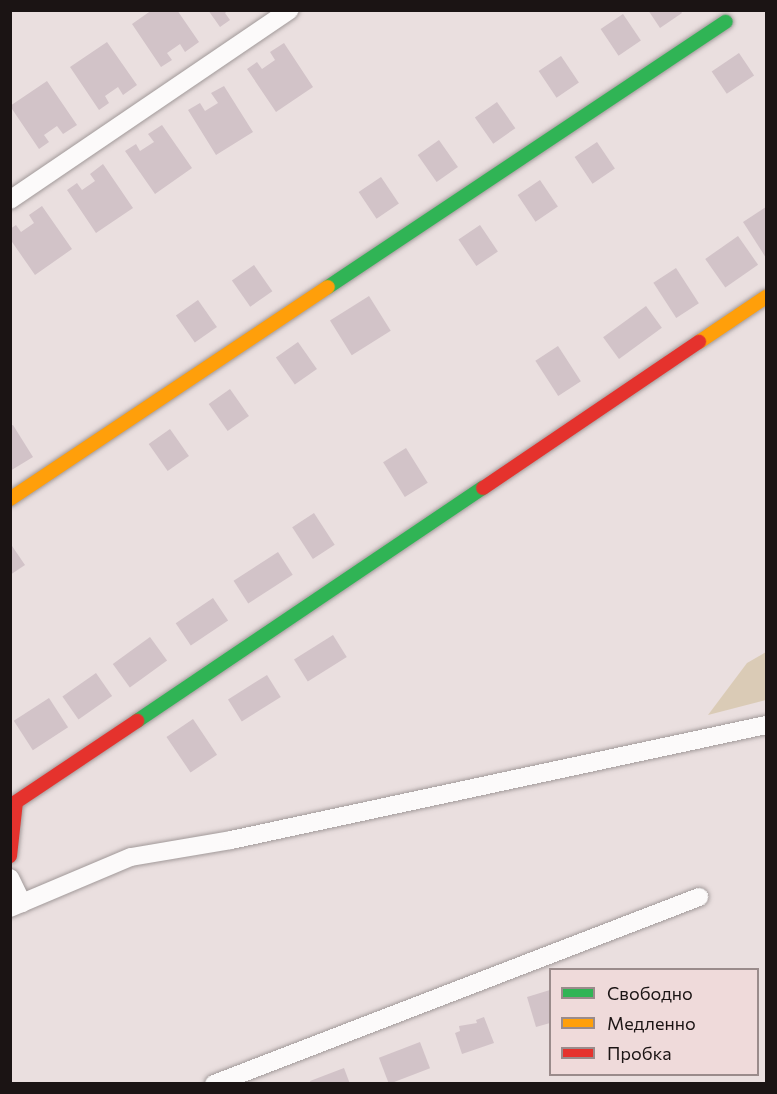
<!DOCTYPE html>
<meta charset="utf-8">
<style>
body{margin:0}
#map{position:relative;width:777px;height:1094px;overflow:hidden;background:#eadfdf;font-family:Commissioner,sans-serif}
div>[style]{position:absolute}
.green>*{inset:0;background:#dacbb6}
.building>*{inset:0;background:#d2c3c8;transform-origin:0 0}
.roads{filter:drop-shadow(0 0 2px #a19999) drop-shadow(0 0 2px #a19999)}
.street>*{height:18px;margin:-9px;padding:0 9px;transform-origin:9px;border-radius:9px;background:#fcfafa}
.fast>*{height:14px;margin:-7px;padding:0 7px;transform-origin:7px;border-radius:7px;background:#30b455}
.slow>*{height:14px;margin:-7px;padding:0 7px;transform-origin:7px;border-radius:7px;background:#ff9f0a}
.jam>*{height:14px;margin:-7px;padding:0 7px;transform-origin:7px;border-radius:7px;background:#e5322d}
span{translate:-50% -50%;white-space:nowrap;text-align:center;line-height:1.15;-webkit-text-stroke:6px #efdada;paint-order:stroke}
.frame{position:absolute;inset:0;border:12px solid #1b1414;pointer-events:none}
.legend{position:absolute;left:549px;top:968px;width:210px;height:108px;box-sizing:border-box;background:#efdada;border:2px solid #9a8b8b;margin:0;padding:8px 10px;list-style:none;font-size:18px;color:#1b1414}
.legend li{display:flex;align-items:center;gap:12px;height:30px}
.legend b{width:30px;border:2px solid #9a8b8b}
</style>
<div id="map">
<div class="green">
<i style="clip-path:polygon(766px 652px,766px 700px,708px 715px,747px 663px)"></i>
</div>
<div class="building">
<i style="clip-path:polygon(152px 10px,177px 10px,199px 42px,185px 52px,180px 44px,167px 53px,172px 60px,161px 67px,132px 24px)"></i>
<i style="clip-path:polygon(208px 10px,228px 10px,225px 13px,230px 20px,220px 27px)"></i>
<i style="clip-path:polygon(648px 10px,680px 10px,682px 13px,660px 28px)"></i>
<i style="left:623px;top:14px;width:32px;height:27px;rotate:56deg"></i>
<i style="clip-path:polygon(107px 42px,137px 85px,123px 95px,118px 87px,105px 96px,109px 103px,99px 110px,70px 67px)"></i>
<i style="clip-path:polygon(284px 43px,313px 87px,276px 112px,247px 69px,257px 62px,262px 69px,275px 60px,270px 52px)"></i>
<i style="left:739px;top:53px;width:27px;height:33px;rotate:56deg"></i>
<i style="left:561px;top:56px;width:32px;height:27px;rotate:56deg"></i>
<i style="clip-path:polygon(47px 81px,77px 125px,63px 134px,57px 126px,44px 135px,49px 142px,39px 149px,10px 106px)"></i>
<i style="clip-path:polygon(224px 86px,253px 132px,216px 155px,188px 110px,200px 103px,205px 111px,218px 103px,211px 93px)"></i>
<i style="left:497px;top:102px;width:32px;height:27px;rotate:55deg"></i>
<i style="clip-path:polygon(162px 125px,192px 168px,155px 194px,125px 151px,136px 144px,140px 151px,154px 142px,148px 134px)"></i>
<i style="left:439px;top:140px;width:33px;height:26px;rotate:55deg"></i>
<i style="left:597px;top:142px;width:32px;height:27px;rotate:56deg"></i>
<i style="clip-path:polygon(103px 164px,133px 208px,96px 233px,67px 190px,77px 183px,82px 190px,95px 181px,90px 174px)"></i>
<i style="left:381px;top:177px;width:32px;height:27px;rotate:56deg"></i>
<i style="left:540px;top:180px;width:32px;height:27px;rotate:56deg"></i>
<i style="clip-path:polygon(42px 206px,72px 249px,35px 275px,10px 239px,10px 229px,16px 225px,21px 232px,34px 223px,29px 215px)"></i>
<i style="clip-path:polygon(766px 207px,766px 258px,743px 222px)"></i>
<i style="left:480px;top:225px;width:32px;height:26px;rotate:56deg"></i>
<i style="left:738px;top:236px;width:35px;height:40px;rotate:55deg"></i>
<i style="left:254px;top:265px;width:32px;height:27px;rotate:55deg"></i>
<i style="left:676px;top:268px;width:42px;height:27px;rotate:57deg"></i>
<i style="left:369px;top:296px;width:41px;height:46px;rotate:58deg"></i>
<i style="left:198px;top:300px;width:33px;height:27px;rotate:55deg"></i>
<i style="left:646px;top:306px;width:27px;height:53px;rotate:54deg"></i>
<i style="left:298px;top:342px;width:33px;height:27px;rotate:55deg"></i>
<i style="left:558px;top:346px;width:42px;height:27px;rotate:57deg"></i>
<i style="left:230px;top:389px;width:33px;height:26px;rotate:55deg"></i>
<i style="clip-path:polygon(13px 425px,33px 457px,10px 471px,10px 426px)"></i>
<i style="left:170px;top:429px;width:33px;height:26px;rotate:55deg"></i>
<i style="left:406px;top:448px;width:41px;height:27px;rotate:58deg"></i>
<i style="left:314px;top:513px;width:38px;height:26px;rotate:57deg"></i>
<i style="clip-path:polygon(10px 543px,25px 565px,10px 575px)"></i>
<i style="left:278px;top:552px;width:27px;height:53px;rotate:57deg"></i>
<i style="left:213px;top:598px;width:27px;height:45px;rotate:56deg"></i>
<i style="left:333px;top:635px;width:26px;height:46px;rotate:58deg"></i>
<i style="left:150px;top:637px;width:29px;height:46px;rotate:54deg"></i>
<i style="left:96px;top:673px;width:28px;height:41px;rotate:55deg"></i>
<i style="left:267px;top:675px;width:26px;height:46px;rotate:58deg"></i>
<i style="left:49px;top:698px;width:35px;height:42px;rotate:57deg"></i>
<i style="left:193px;top:719px;width:43px;height:32px;rotate:56deg"></i>
<i style="clip-path:polygon(550px 990px,550px 1023px,536px 1027px,527px 997px)"></i>
<i style="clip-path:polygon(484px 1017px,494px 1043px,462px 1054px,455px 1033px,460px 1031px,459px 1026px,477px 1023px,476px 1020px)"></i>
<i style="left:420px;top:1042px;width:28px;height:44px;rotate:69deg"></i>
<i style="clip-path:polygon(344px 1068px,350px 1084px,311px 1084px,310px 1081px)"></i>
</div>
<div class="roads">
<div class="street">
<i style="left:10px;top:200px;width:338px;rotate:-34.2deg"></i>
<i style="left:10px;top:878px;width:28px;rotate:64deg"></i>
<i style="left:10px;top:908px;width:131px;rotate:-22.9deg"></i>
<i style="left:131px;top:857px;width:101px;rotate:-9.6deg"></i>
<i style="left:231px;top:840px;width:547px;rotate:-12.13deg"></i>
<i style="left:214px;top:1084px;width:520px;rotate:-21.08deg"></i>
</div>
<div class="fast">
<i style="left:328px;top:287px;width:478px;rotate:-33.7deg"></i>
<i style="left:137px;top:721px;width:417px;rotate:-34deg"></i>
</div>
<div class="slow">
<i style="left:699px;top:342px;width:81px;rotate:-33.9deg"></i>
<i style="left:10px;top:499px;width:382px;rotate:-33.7deg"></i>
</div>
<div class="jam">
<i style="left:483px;top:488px;width:261px;rotate:-34.1deg"></i>
<i style="left:10px;top:856px;width:54px;rotate:-83.7deg"></i>
<i style="left:16px;top:802px;width:146px;rotate:-33.8deg"></i>
</div>
</div>
<div class="frame"></div>
<ul class="legend">
<li><b style="height:8px;background:#30b455"></b>Свободно</li>
<li><b style="height:8px;background:#ff9f0a"></b>Медленно</li>
<li><b style="height:8px;background:#e5322d"></b>Пробка</li>
</ul>
</div>
